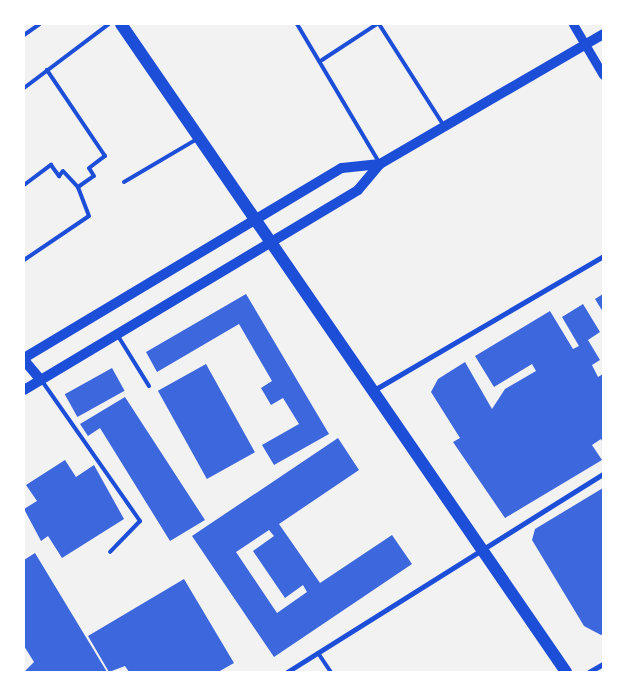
<!DOCTYPE html>
<style>
body{margin:0}
#map{position:relative;width:627px;height:696px;overflow:hidden;background:#f2f2f2;font-family:"PT Sans",sans-serif}
div>[style]{position:absolute}
.building>*{inset:0;background:#3d67dc;transform-origin:0 0}
.service>*{height:4px;margin:-2px;padding:0 2px;transform-origin:2px;border-radius:2px;background:#1d4ed8}
.minor>*{height:5px;margin:-2.5px;padding:0 2.5px;transform-origin:2.5px;border-radius:2.5px;background:#1d4ed8}
.tertiary>*{height:9px;margin:-4.5px;padding:0 4.5px;transform-origin:4.5px;border-radius:4.5px;background:#1d4ed8}
.secondary>*{height:10px;margin:-5px;padding:0 5px;transform-origin:5px;border-radius:5px;background:#1d4ed8}
.primary>*{height:12px;margin:-6px;padding:0 6px;transform-origin:6px;border-radius:6px;background:#1d4ed8}
span{translate:-50% -50%;white-space:nowrap;text-align:center;line-height:1.15;-webkit-text-stroke:4.5px #fff;paint-order:stroke}
.frame{position:absolute;inset:0;border:25px solid #fff;pointer-events:none}
</style>
<div id="map">
<div class="building">
<i style="clip-path:polygon(246px 294px,329px 434px,274px 465px,262px 445px,299px 424px,283px 398px,271px 405px,261px 388px,272px 381px,239px 324px,157px 372px,146px 352px)"></i>
<i style="clip-path:polygon(603px 294px,603px 312px,595px 299px)"></i>
<i style="clip-path:polygon(583px 304px,600px 332px,588px 340px,600px 360px,592px 365px,598px 377px,603px 374px,603px 443px,601px 439px,592px 445px,602px 460px,505px 518px,453px 442px,460px 438px,431px 392px,438px 379px,465px 362px,492px 409px,505px 389px,536px 371px,532px 364px,494px 387px,475px 356px,550px 311px,573px 349px,579px 346px,562px 317px)"></i>
<i style="left:206px;top:364px;width:101px;height:55px;rotate:61deg"></i>
<i style="left:112px;top:368px;width:26px;height:54px;rotate:61deg"></i>
<i style="clip-path:polygon(125px 397px,205px 520px,170px 541px,100px 428px,88px 436px,80px 424px)"></i>
<i style="clip-path:polygon(evenodd,338px 438px,359px 470px,279px 524px,320px 583px,392px 535px,412px 564px,274px 657px,192px 536px,338px 438px,269px 530px,274px 536px,253px 551px,285px 598px,303px 585px,307px 592px,277px 613px,236px 552px,269px 530px)"></i>
<i style="clip-path:polygon(65px 460px,76px 477px,94px 465px,124px 519px,62px 558px,48px 536px,41px 541px,24px 509px,37px 501px,26px 485px)"></i>
<i style="clip-path:polygon(603px 488px,603px 634px,601px 635px,584px 626px,532px 540px,535px 529px)"></i>
<i style="clip-path:polygon(35px 553px,107px 672px,24px 672px,34px 662px,24px 646px,24px 560px)"></i>
<i style="clip-path:polygon(184px 579px,234px 663px,218px 672px,129px 672px,125px 666px,109px 672px,88px 636px)"></i>
</div>
<div class="service">
<i style="left:297px;top:24px;width:161px;rotate:59.3deg"></i>
<i style="left:379px;top:24px;width:121px;rotate:57.5deg"></i>
<i style="left:24px;top:35px;width:19px;rotate:-35deg"></i>
<i style="left:322px;top:60px;width:66px;rotate:-33.2deg"></i>
<i style="left:24px;top:88px;width:106px;rotate:-37deg"></i>
<i style="left:124px;top:182px;width:85px;rotate:-30.5deg"></i>
<i style="left:24px;top:185px;width:34px;rotate:-37deg"></i>
<i style="left:51px;top:165px;width:14px;rotate:54deg"></i>
<i style="left:59px;top:176px;width:6px;rotate:-51deg"></i>
<i style="left:63px;top:171px;width:22px;rotate:47deg"></i>
<i style="left:78px;top:187px;width:19px;rotate:-35deg"></i>
<i style="left:94px;top:176px;width:9px;rotate:-122deg"></i>
<i style="left:89px;top:168px;width:20px;rotate:-37deg"></i>
<i style="left:105px;top:156px;width:104px;rotate:-124deg"></i>
<i style="left:24px;top:260px;width:78px;rotate:-34.1deg"></i>
<i style="left:89px;top:216px;width:31px;rotate:-111deg"></i>
<i style="left:118px;top:336px;width:59px;rotate:58.2deg"></i>
<i style="left:42px;top:381px;width:171px;rotate:55deg"></i>
<i style="left:140px;top:521px;width:43px;rotate:134.1deg"></i>
<i style="left:318px;top:653px;width:23px;rotate:56deg"></i>
</div>
<div class="minor">
<i style="left:374px;top:390px;width:265px;rotate:-30.3deg"></i>
<i style="left:287px;top:672px;width:373px;rotate:-32.1deg"></i>
<i style="left:589px;top:672px;width:16px;rotate:-30deg"></i>
</div>
<div class="tertiary">
<i style="left:573px;top:24px;width:59px;rotate:59.5deg"></i>
</div>
<div class="secondary">
<i style="left:24px;top:358px;width:370px;rotate:-30.9deg"></i>
<i style="left:342px;top:168px;width:38px;rotate:-6deg"></i>
<i style="left:380px;top:164px;width:258px;rotate:-30.2deg"></i>
<i style="left:24px;top:360px;width:26px;rotate:50deg"></i>
<i style="left:24px;top:390px;width:389px;rotate:-30.9deg"></i>
<i style="left:358px;top:190px;width:34px;rotate:-50deg"></i>
</div>
<div class="primary">
<i style="left:121px;top:24px;width:786px;rotate:55.52deg"></i>
</div>
<div class="frame"></div>
</div>
